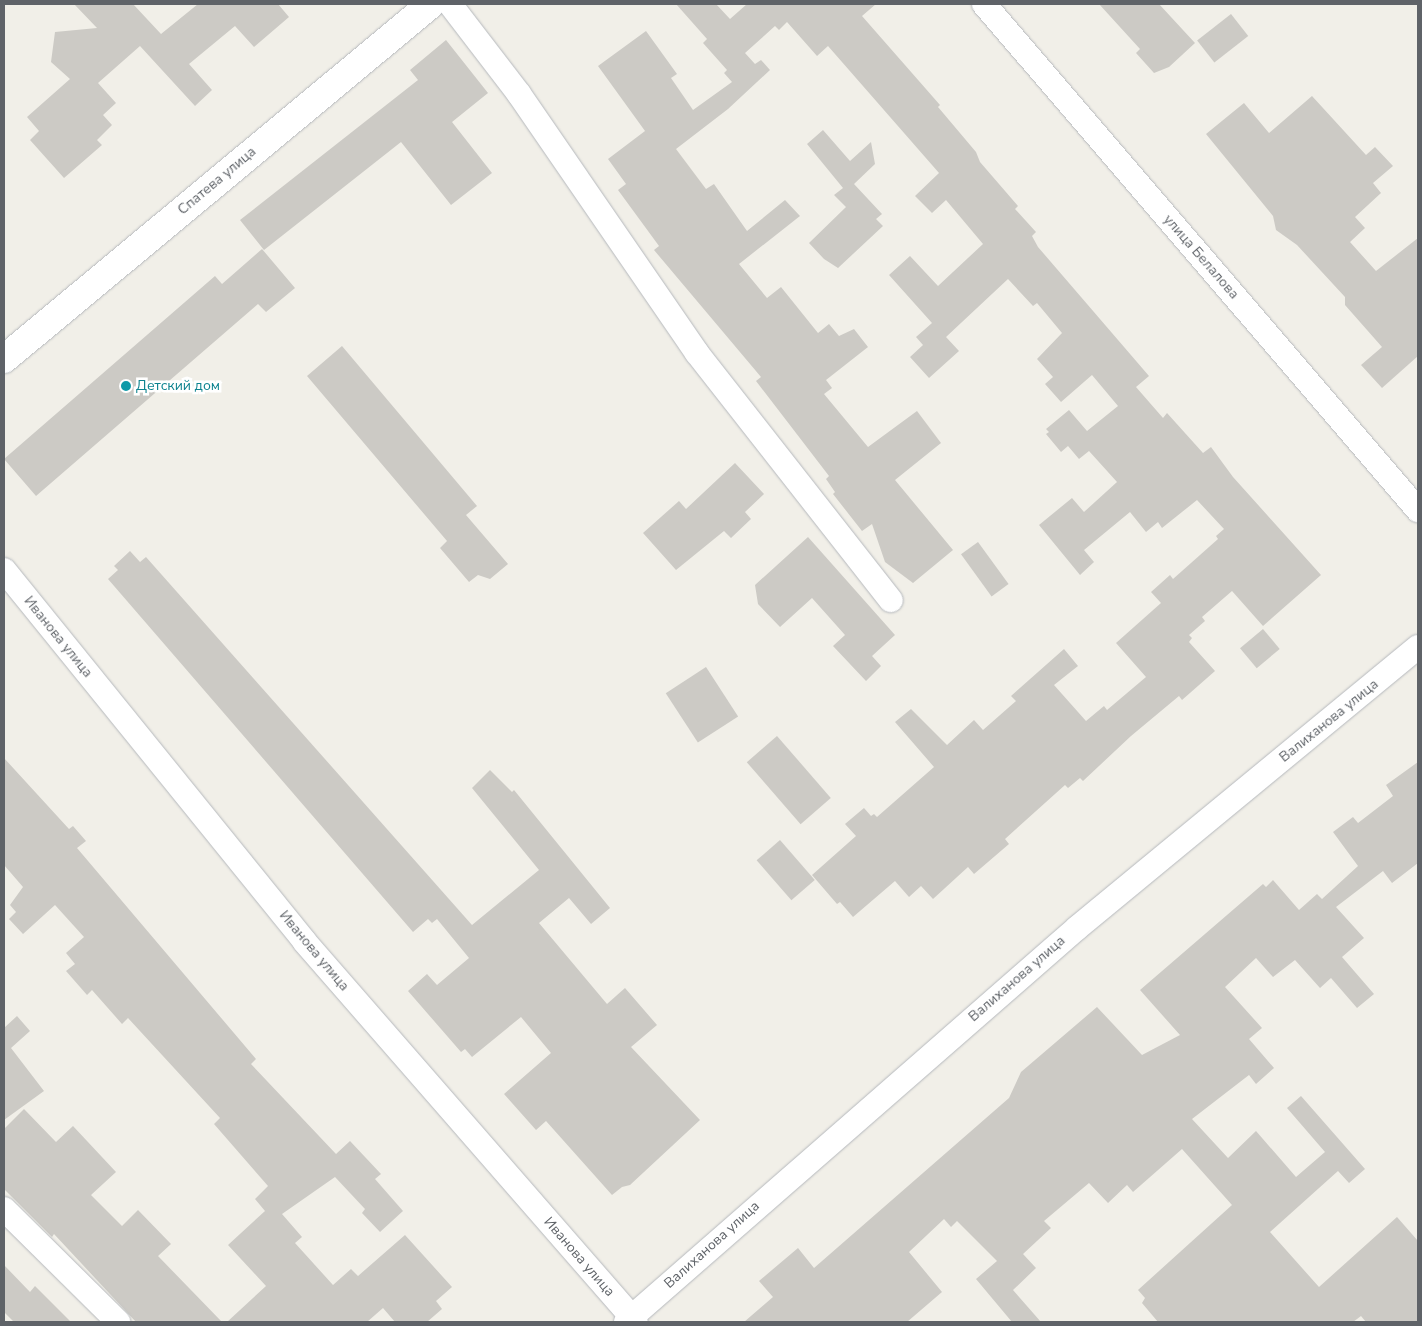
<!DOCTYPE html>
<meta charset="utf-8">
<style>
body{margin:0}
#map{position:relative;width:1422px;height:1326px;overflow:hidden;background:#f1efe8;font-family:"Nunito Sans",sans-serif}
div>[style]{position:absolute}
.building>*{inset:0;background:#cccac5;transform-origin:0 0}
.roads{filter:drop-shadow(0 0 1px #b5b8bc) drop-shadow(0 0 1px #b5b8bc)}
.minor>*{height:24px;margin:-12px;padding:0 12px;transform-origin:12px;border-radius:12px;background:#fff}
.tertiary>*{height:28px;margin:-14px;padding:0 14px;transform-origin:14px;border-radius:14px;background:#fff}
.dots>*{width:14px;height:14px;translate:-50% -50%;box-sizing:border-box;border:2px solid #fff;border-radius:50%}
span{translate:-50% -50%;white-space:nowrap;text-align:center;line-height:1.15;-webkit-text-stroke:5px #fff;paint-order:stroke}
.street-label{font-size:14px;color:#5f6368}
.culture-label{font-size:14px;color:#0d838f}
.left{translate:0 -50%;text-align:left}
.frame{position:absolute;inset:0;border:5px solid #5f6368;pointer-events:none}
</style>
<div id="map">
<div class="building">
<i style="clip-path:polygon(74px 4px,133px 4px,161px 34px,198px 4px,278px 4px,289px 17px,254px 47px,235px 26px,189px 64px,212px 90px,195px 106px,140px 46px,98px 83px,116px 103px,103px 115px,112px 125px,97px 140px,102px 145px,64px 178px,30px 140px,39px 131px,27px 117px,70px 79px,51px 62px,55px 32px,97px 28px)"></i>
<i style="clip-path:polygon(676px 4px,716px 4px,730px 19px,747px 4px,876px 4px,862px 16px,940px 105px,938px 107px,976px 152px,980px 162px,1018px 206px,1015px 209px,1036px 232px,1032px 236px,1038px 247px,1149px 376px,1136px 387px,1163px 418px,1167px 413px,1203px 453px,1211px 447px,1233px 477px,1321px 575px,1263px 626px,1232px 591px,1202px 617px,1205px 621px,1189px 635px,1192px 638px,1189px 642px,1215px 671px,1182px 700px,1179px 696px,1131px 736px,1083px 781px,1080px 778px,1068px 788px,1065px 785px,1005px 839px,1009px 844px,974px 874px,968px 867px,933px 899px,921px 886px,909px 897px,895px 881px,853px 917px,840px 902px,837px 904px,812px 875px,856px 836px,845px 824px,864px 808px,871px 816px,874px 814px,877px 817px,934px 767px,895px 722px,911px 709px,947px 745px,974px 720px,983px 730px,1016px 701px,1011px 696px,1064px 649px,1078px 666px,1054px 685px,1086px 721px,1104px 706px,1107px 710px,1146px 677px,1116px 643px,1161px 603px,1151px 592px,1170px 575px,1173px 579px,1218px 539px,1216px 536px,1224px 529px,1197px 500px,1162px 528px,1158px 522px,1146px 532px,1130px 512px,1084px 550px,1094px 562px,1080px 575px,1039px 525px,1072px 498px,1084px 512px,1117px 482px,1089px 451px,1079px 459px,1068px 446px,1061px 452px,1046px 434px,1049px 432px,1046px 429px,1069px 410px,1087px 431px,1118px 406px,1092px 375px,1061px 402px,1045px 384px,1053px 377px,1037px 359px,1062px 333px,1037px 303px,1033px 306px,1008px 279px,946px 337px,959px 351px,929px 378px,910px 357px,923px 345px,916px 337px,932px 323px,889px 275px,910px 256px,938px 286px,983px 244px,946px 200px,932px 213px,915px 196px,939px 173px,828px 46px,817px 56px,787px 22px,779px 30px,775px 26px,745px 53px,755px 64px,761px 60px,770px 70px,728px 109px,676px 149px,706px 189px,714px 184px,747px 231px,785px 200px,800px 216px,739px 264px,767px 298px,781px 287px,818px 333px,829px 324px,839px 336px,854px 329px,868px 347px,826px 380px,832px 388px,824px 394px,868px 447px,917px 411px,941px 443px,895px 480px,953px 550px,913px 583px,885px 562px,872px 524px,862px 531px,833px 494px,835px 492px,826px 479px,829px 476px,756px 381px,761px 377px,654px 250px,659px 246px,618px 190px,626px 184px,608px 159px,645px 131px,598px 66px,646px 31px,677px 74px,671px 78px,693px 110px,732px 82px,724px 73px,727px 70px,703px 43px,707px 39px)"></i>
<i style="clip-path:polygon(1099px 4px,1159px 4px,1195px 43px,1169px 67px,1154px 73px,1136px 53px,1140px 49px)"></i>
<i style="left:1231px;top:14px;width:28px;height:43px;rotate:52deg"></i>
<i style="clip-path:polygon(446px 40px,488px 93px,452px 122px,492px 173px,451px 205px,401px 142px,264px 250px,240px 220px,418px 80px,410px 70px)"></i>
<i style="clip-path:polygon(1312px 96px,1366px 155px,1375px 147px,1393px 166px,1373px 183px,1381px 193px,1355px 217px,1365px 228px,1350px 242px,1376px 271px,1418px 238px,1418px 356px,1382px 388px,1361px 365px,1382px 347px,1345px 305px,1345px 297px,1297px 245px,1276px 230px,1273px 216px,1206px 134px,1244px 103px,1269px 133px)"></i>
<i style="clip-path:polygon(823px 130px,850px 161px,871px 142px,875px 164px,854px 184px,882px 214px,876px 219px,883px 226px,838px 268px,824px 259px,809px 243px,846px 207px,834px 195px,843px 188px,807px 144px)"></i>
<i style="clip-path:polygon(262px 249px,295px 288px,266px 312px,258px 304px,36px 496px,4px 459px,215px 276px,222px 284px)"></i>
<i style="clip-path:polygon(342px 346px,477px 506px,466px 515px,508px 564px,490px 579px,478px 575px,469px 582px,440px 548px,447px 541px,307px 376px)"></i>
<i style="clip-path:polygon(735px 463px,764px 494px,745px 512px,751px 519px,731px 538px,724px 531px,676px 570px,643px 533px,679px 501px,686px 509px)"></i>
<i style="clip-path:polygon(808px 537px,895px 635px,872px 656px,881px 666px,866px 681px,833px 646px,845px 635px,812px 598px,780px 627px,758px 604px,755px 585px)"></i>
<i style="left:978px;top:542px;width:52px;height:21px;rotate:54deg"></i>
<i style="clip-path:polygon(130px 551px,140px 562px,146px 557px,472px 925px,539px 870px,472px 788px,490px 770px,512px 792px,514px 790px,610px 908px,591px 924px,569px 898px,539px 923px,607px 1004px,625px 988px,657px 1025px,631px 1047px,700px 1120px,630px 1185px,622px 1187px,612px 1195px,546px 1121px,536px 1130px,504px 1094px,551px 1053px,521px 1017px,472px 1057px,465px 1049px,461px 1052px,408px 991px,427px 974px,437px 985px,469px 958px,437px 919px,432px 923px,428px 919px,413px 932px,108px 579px,118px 570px,114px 566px)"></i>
<i style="left:1263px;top:629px;width:26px;height:30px;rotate:50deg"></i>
<i style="left:706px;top:667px;width:59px;height:48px;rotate:57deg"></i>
<i style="left:777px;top:736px;width:82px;height:40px;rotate:49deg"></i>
<i style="clip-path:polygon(4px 758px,69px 829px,73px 826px,86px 841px,77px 848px,256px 1059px,251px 1064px,336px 1154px,350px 1141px,381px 1174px,375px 1179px,403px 1211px,380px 1232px,362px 1213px,365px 1209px,335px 1177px,282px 1214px,302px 1237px,295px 1243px,333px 1285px,351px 1269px,358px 1276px,405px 1235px,452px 1287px,436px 1301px,442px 1309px,427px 1322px,395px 1322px,383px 1308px,367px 1322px,227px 1322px,266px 1286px,228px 1245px,265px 1211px,255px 1199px,268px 1186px,214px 1124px,220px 1118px,128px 1018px,122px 1024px,92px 990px,87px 995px,66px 971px,75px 964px,66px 953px,84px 937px,55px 905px,23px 934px,9px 919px,16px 912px,10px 905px,23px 887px,4px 865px)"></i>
<i style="clip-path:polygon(1418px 762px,1418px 863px,1392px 883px,1383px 871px,1336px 907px,1364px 938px,1342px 957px,1374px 994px,1357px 1008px,1331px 978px,1320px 988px,1295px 960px,1273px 977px,1256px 958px,1225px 987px,1262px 1028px,1249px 1039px,1274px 1068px,1256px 1084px,1249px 1075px,1192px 1119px,1228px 1158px,1256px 1131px,1296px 1177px,1325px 1152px,1287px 1108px,1301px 1096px,1365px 1169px,1349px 1183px,1338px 1171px,1270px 1232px,1319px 1287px,1397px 1217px,1418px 1241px,1418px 1322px,1366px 1322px,1361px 1316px,1353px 1322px,1158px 1322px,1142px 1303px,1145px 1298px,1138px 1290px,1232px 1205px,1182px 1149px,1133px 1192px,1127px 1185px,1108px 1203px,1089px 1183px,1044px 1221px,1051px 1228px,1023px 1254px,1036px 1268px,1013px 1290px,1041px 1322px,1012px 1322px,976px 1279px,997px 1261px,957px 1221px,951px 1227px,944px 1219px,909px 1252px,942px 1292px,907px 1322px,744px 1322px,773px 1297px,759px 1281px,798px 1248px,814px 1268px,1009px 1098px,1021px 1072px,1097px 1007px,1142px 1055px,1180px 1035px,1140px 990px,1263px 884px,1266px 887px,1273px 880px,1299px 910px,1317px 894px,1322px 899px,1358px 866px,1333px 832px,1353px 817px,1358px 823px,1393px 796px,1386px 785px)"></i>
<i style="left:780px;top:840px;width:53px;height:31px;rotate:49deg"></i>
<i style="clip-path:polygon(17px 1016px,30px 1031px,11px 1048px,44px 1091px,4px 1120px,4px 1028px)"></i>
<i style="clip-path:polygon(24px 1109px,56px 1142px,73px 1126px,116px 1172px,91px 1195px,122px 1226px,138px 1210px,171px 1244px,158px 1256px,222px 1322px,136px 1322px,54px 1234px,52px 1237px,4px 1189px,4px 1129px)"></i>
<i style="clip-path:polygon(4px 1265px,30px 1292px,35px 1286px,71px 1322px,14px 1322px,4px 1312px)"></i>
</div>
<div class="roads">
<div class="minor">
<i style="left:450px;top:4px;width:113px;rotate:52.5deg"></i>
<i style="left:519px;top:94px;width:314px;rotate:55.5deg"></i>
<i style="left:697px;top:353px;width:314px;rotate:51.9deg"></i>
<i style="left:984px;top:4px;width:667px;rotate:49.38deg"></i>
<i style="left:4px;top:570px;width:477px;rotate:51deg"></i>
<i style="left:304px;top:941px;width:505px;rotate:48.93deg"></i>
<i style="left:4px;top:1209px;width:161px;rotate:44.7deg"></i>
<i style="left:626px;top:1322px;width:599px;rotate:-41.14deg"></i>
<i style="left:1077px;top:928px;width:442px;rotate:-39.5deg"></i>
</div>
<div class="tertiary">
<i style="left:4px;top:359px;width:555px;rotate:-39.74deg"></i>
</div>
</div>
<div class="dots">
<i style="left:126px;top:386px;background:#0f9aa8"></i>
</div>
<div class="street-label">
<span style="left:217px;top:181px;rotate:-40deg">Спатева улица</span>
<span style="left:1201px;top:257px;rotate:49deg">улица Белалова</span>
<span style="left:58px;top:637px;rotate:51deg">Иванова улица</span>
<span style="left:1329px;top:721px;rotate:-39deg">Валиханова улица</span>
<span style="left:314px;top:951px;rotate:50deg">Иванова улица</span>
<span style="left:1017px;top:979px;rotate:-41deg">Валиханова улица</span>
<span style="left:712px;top:1245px;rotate:-42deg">Валиханова улица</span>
<span style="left:579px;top:1257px;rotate:49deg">Иванова улица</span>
</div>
<div class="culture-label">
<span class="left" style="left:136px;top:386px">Детский дом</span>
</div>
<div class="frame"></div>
</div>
